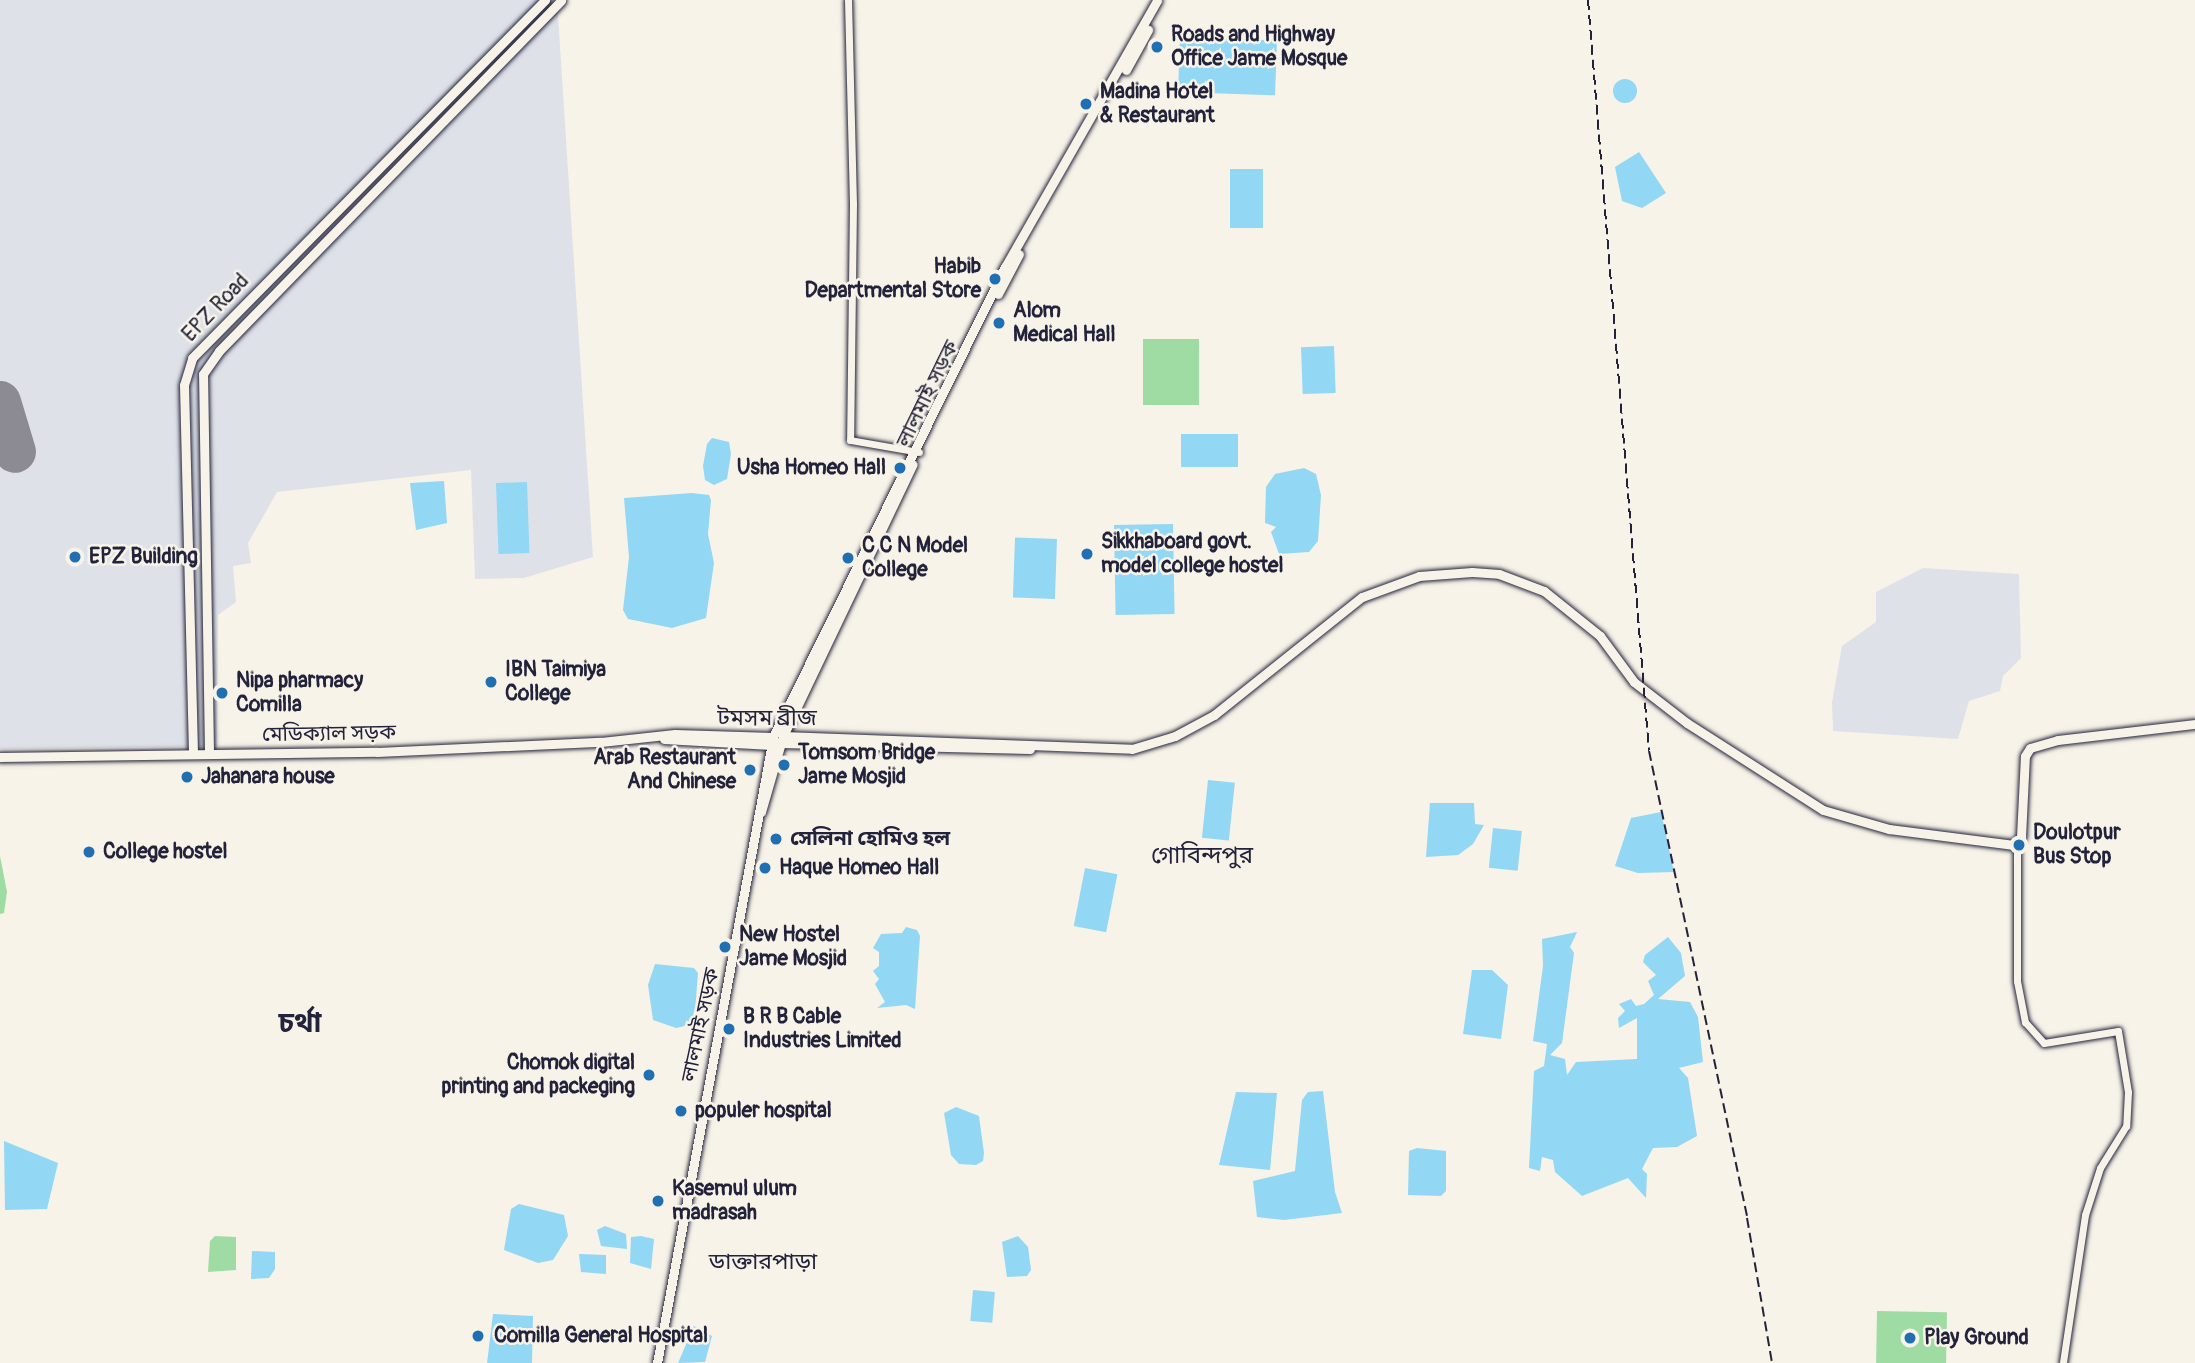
<!DOCTYPE html>
<meta charset="utf-8">
<style>
body{margin:0}
#map{position:relative;width:2195px;height:1363px;overflow:hidden;background:#f7f3e8;font-family:Pangolin,"Noto Sans Bengali",sans-serif}
div>[style]{position:absolute}
.built>*{inset:0;background:#dee2e8}
.green>*{inset:0;background:#9edca4;transform-origin:0 0}
.water>*{inset:0;background:#92d7f4;transform-origin:0 0}
.round{border-radius:50%}
.runway>*{height:42px;margin:-21px;padding:0 21px;transform-origin:21px;border-radius:21px;background:#8c8a92}
.roads{filter:drop-shadow(0 0 2px #22223b) drop-shadow(0 0 2px #22223b)}
.minor>*{height:7px;margin:-3.5px;padding:0 3.5px;transform-origin:3.5px;border-radius:3.5px;background:#f7f3e8}
.major>*{height:9px;margin:-4.5px;padding:0 4.5px;transform-origin:4.5px;border-radius:4.5px;background:#f7f3e8}
.rail>*{height:2px;margin-top:-1px;transform-origin:0;background:repeating-linear-gradient(90deg,#22223b 0 10px,transparent 0 15px)}
.dots>*{width:19px;height:19px;translate:-50% -50%;box-sizing:border-box;border:4px solid #f7f3e8;border-radius:50%}
span{translate:-50% -50%;white-space:nowrap;text-align:center;line-height:1.15;-webkit-text-stroke:5px #f7f3e8;paint-order:stroke}
.poi-label{font-size:21px;color:#22223b;font-weight:700}
.left{translate:0 -50%;text-align:left}
.right{translate:-100% -50%;text-align:right}
.street-label{font-size:21px;color:#22223b}
.neighbourhood-label{font-size:23px;color:#22223b}
.quarter-label{font-size:24px;color:#22223b}
.district-label{font-size:28px;color:#22223b;font-weight:700}
</style>
<div id="map">
<div class="built">
<i style="clip-path:polygon(0 0,557px 0,593px 557px,524px 578px,475px 579px,471px 470px,277px 492px,248px 543px,251px 563px,233px 566px,236px 602px,218px 615px,217px 746px,0 749px)"></i>
<i style="clip-path:polygon(1923px 568px,2019px 574px,2021px 658px,2003px 676px,2000px 691px,1969px 701px,1958px 739px,1833px 731px,1832px 702px,1842px 646px,1876px 622px,1876px 592px)"></i>
</div>
<div class="green">
<i style="left:1143px;top:339px;width:56px;height:66px"></i>
<i style="clip-path:polygon(0 856px,7px 892px,4px 913px,0 914px)"></i>
<i style="clip-path:polygon(215px 1236px,236px 1237px,236px 1270px,208px 1272px,210px 1241px)"></i>
<i style="left:1877px;top:1311px;width:70px;height:52px;rotate:1deg"></i>
</div>
<div class="water">
<i style="left:1180px;top:37px;width:97px;height:55px;rotate:2deg"></i>
<i class="round" style="left:1613px;top:79px;width:24px;height:24px"></i>
<i style="clip-path:polygon(1639px 152px,1666px 193px,1642px 208px,1622px 201px,1615px 167px)"></i>
<i style="left:1230px;top:169px;width:33px;height:59px"></i>
<i style="left:1334px;top:346px;width:47px;height:33px;rotate:88deg"></i>
<i style="left:1181px;top:434px;width:57px;height:33px"></i>
<i style="clip-path:polygon(712px 438px,729px 442px,731px 454px,727px 479px,714px 485px,705px 480px,703px 466px,707px 444px)"></i>
<i style="clip-path:polygon(1304px 468px,1316px 474px,1321px 495px,1318px 541px,1309px 552px,1279px 554px,1271px 532px,1276px 527px,1265px 523px,1266px 487px,1275px 474px)"></i>
<i style="clip-path:polygon(444px 481px,447px 523px,416px 530px,410px 483px)"></i>
<i style="left:527px;top:482px;width:71px;height:31px;rotate:88deg"></i>
<i style="clip-path:polygon(692px 493px,709px 495px,711px 500px,708px 534px,714px 563px,706px 618px,672px 628px,628px 619px,623px 610px,629px 557px,624px 498px)"></i>
<i style="left:1173px;top:524px;width:90px;height:59px;rotate:89deg"></i>
<i style="left:1057px;top:539px;width:60px;height:42px;rotate:92deg"></i>
<i style="left:1208px;top:780px;width:27px;height:58px;rotate:6deg"></i>
<i style="clip-path:polygon(1430px 803px,1474px 803px,1475px 824px,1484px 825px,1473px 844px,1458px 855px,1426px 857px)"></i>
<i style="clip-path:polygon(1661px 812px,1674px 872px,1638px 873px,1615px 866px,1631px 818px)"></i>
<i style="left:1493px;top:828px;width:29px;height:40px;rotate:6deg"></i>
<i style="left:1085px;top:868px;width:33px;height:59px;rotate:11deg"></i>
<i style="clip-path:polygon(906px 927px,917px 930px,920px 936px,915px 1009px,906px 1005px,877px 1008px,885px 1002px,875px 984px,879px 979px,873px 971px,879px 966px,879px 952px,873px 948px,881px 934px,902px 933px)"></i>
<i style="clip-path:polygon(1577px 932px,1570px 947px,1574px 953px,1562px 1043px,1550px 1055px,1565px 1059px,1567px 1075px,1576px 1062px,1637px 1059px,1637px 1018px,1619px 1028px,1618px 1018px,1625px 1011px,1619px 1004px,1631px 999px,1636px 1006px,1644px 1004px,1654px 995px,1648px 981px,1656px 975px,1643px 962px,1645px 955px,1668px 937px,1681px 953px,1685px 976px,1658px 999px,1690px 1002px,1698px 1017px,1703px 1062px,1679px 1068px,1688px 1078px,1697px 1136px,1677px 1147px,1653px 1148px,1642px 1169px,1647px 1174px,1646px 1198px,1628px 1178px,1582px 1196px,1555px 1172px,1553px 1160px,1542px 1157px,1540px 1171px,1529px 1168px,1534px 1071px,1544px 1066px,1547px 1044px,1533px 1041px,1543px 966px,1542px 939px)"></i>
<i style="clip-path:polygon(655px 964px,694px 968px,698px 973px,694px 1024px,676px 1028px,653px 1020px,648px 985px)"></i>
<i style="clip-path:polygon(1472px 970px,1492px 970px,1508px 985px,1501px 1039px,1463px 1034px)"></i>
<i style="clip-path:polygon(1323px 1091px,1335px 1192px,1342px 1213px,1284px 1220px,1257px 1217px,1253px 1181px,1295px 1171px,1302px 1100px,1308px 1092px)"></i>
<i style="clip-path:polygon(1236px 1092px,1277px 1093px,1270px 1170px,1219px 1165px)"></i>
<i style="clip-path:polygon(956px 1107px,979px 1116px,984px 1153px,983px 1161px,976px 1165px,959px 1164px,951px 1155px,944px 1113px)"></i>
<i style="clip-path:polygon(4px 1141px,58px 1163px,47px 1209px,5px 1210px)"></i>
<i style="clip-path:polygon(1417px 1148px,1446px 1151px,1446px 1191px,1441px 1196px,1408px 1195px,1409px 1151px)"></i>
<i style="clip-path:polygon(519px 1204px,564px 1215px,568px 1236px,553px 1260px,538px 1263px,504px 1250px,511px 1209px)"></i>
<i style="clip-path:polygon(605px 1226px,626px 1234px,627px 1249px,601px 1246px,597px 1230px)"></i>
<i style="clip-path:polygon(641px 1236px,654px 1239px,651px 1269px,630px 1263px,631px 1237px)"></i>
<i style="clip-path:polygon(1018px 1236px,1028px 1247px,1031px 1270px,1027px 1276px,1007px 1277px,1002px 1242px)"></i>
<i style="clip-path:polygon(252px 1251px,275px 1252px,275px 1269px,269px 1278px,251px 1279px)"></i>
<i style="clip-path:polygon(579px 1254px,606px 1255px,606px 1274px,581px 1272px)"></i>
<i style="left:973px;top:1290px;width:22px;height:31px;rotate:5deg"></i>
<i style="clip-path:polygon(493px 1314px,533px 1316px,532px 1363px,487px 1363px)"></i>
<i style="clip-path:polygon(694px 1326px,712px 1336px,705px 1362px,678px 1363px)"></i>
</div>
<div class="runway">
<i style="left:0;top:402px;width:52px;rotate:73.3deg"></i>
</div>
<div class="roads">
<div class="minor">
<i style="left:848px;top:0;width:204px;rotate:88.6deg"></i>
<i style="left:853px;top:204px;width:236px;rotate:90.7deg"></i>
<i style="left:850px;top:440px;width:70px;rotate:9.9deg"></i>
<i style="left:2017px;top:844px;width:137px;rotate:90deg"></i>
<i style="left:2017px;top:981px;width:42px;rotate:79deg"></i>
<i style="left:2025px;top:1022px;width:28px;rotate:48deg"></i>
<i style="left:2044px;top:1043px;width:75px;rotate:-9.2deg"></i>
<i style="left:2118px;top:1031px;width:62px;rotate:80.7deg"></i>
<i style="left:2128px;top:1092px;width:34px;rotate:93deg"></i>
<i style="left:2126px;top:1126px;width:49px;rotate:121.8deg"></i>
<i style="left:2100px;top:1168px;width:49px;rotate:107.7deg"></i>
<i style="left:2085px;top:1215px;width:150px;rotate:98.5deg"></i>
</div>
<div class="major">
<i style="left:1126px;top:70px;width:46px;rotate:-61.2deg"></i>
<i style="left:998px;top:294px;width:45px;rotate:-62.3deg"></i>
<i style="left:783px;top:736px;width:349px;rotate:2.1deg"></i>
<i style="left:1132px;top:749px;width:45px;rotate:-16.8deg"></i>
<i style="left:1175px;top:736px;width:44px;rotate:-28.3deg"></i>
<i style="left:1214px;top:715px;width:189px;rotate:-38.6deg"></i>
<i style="left:1362px;top:597px;width:61px;rotate:-20.2deg"></i>
<i style="left:1419px;top:576px;width:53px;rotate:-4.3deg"></i>
<i style="left:1472px;top:572px;width:27px;rotate:4deg"></i>
<i style="left:1499px;top:574px;width:48px;rotate:20.7deg"></i>
<i style="left:1544px;top:591px;width:72px;rotate:38.8deg"></i>
<i style="left:1600px;top:636px;width:57px;rotate:53.5deg"></i>
<i style="left:1634px;top:682px;width:67px;rotate:37.7deg"></i>
<i style="left:1687px;top:723px;width:161px;rotate:32.6deg"></i>
<i style="left:1823px;top:810px;width:69px;rotate:16.1deg"></i>
<i style="left:1889px;top:829px;width:126px;rotate:7.3deg"></i>
<i style="left:2014px;top:845px;width:11px;rotate:-49deg"></i>
<i style="left:2021px;top:837px;width:81px;rotate:-87.2deg"></i>
<i style="left:2025px;top:756px;width:9px;rotate:-58deg"></i>
<i style="left:2030px;top:748px;width:29px;rotate:-16deg"></i>
<i style="left:2058px;top:740px;width:138px;rotate:-6.7deg"></i>
<i style="left:664px;top:739px;width:107px;rotate:3.2deg"></i>
<i style="left:780px;top:743px;width:250px;rotate:1.4deg"></i>
<i style="left:193px;top:753px;width:368px;rotate:-91.4deg"></i>
<i style="left:184px;top:385px;width:28px;rotate:-73deg"></i>
<i style="left:192px;top:358px;width:503px;rotate:-45.4deg"></i>
<i style="left:209px;top:753px;width:379px;rotate:-90.9deg"></i>
<i style="left:203px;top:374px;width:28px;rotate:-55deg"></i>
<i style="left:219px;top:351px;width:490px;rotate:-45.7deg"></i>
<i style="left:0;top:757px;width:377px;rotate:-0.8deg"></i>
<i style="left:377px;top:752px;width:224px;rotate:-2.6deg"></i>
<i style="left:601px;top:742px;width:74px;rotate:-6.2deg"></i>
<i style="left:675px;top:734px;width:98px;rotate:1.8deg"></i>
<i style="left:761px;top:812px;width:79px;rotate:-73.9deg"></i>
<i style="left:783px;top:736px;width:301px;rotate:-64.5deg"></i>
<i style="left:657px;top:1363px;width:637px;rotate:-79.5deg"></i>
<i style="left:773px;top:737px;width:524px;rotate:-63.73deg"></i>
<i style="left:1005px;top:267px;width:307px;rotate:-60.3deg"></i>
</div>
</div>
<div class="rail">
<i style="left:1588px;top:0;width:753px;rotate:85.36deg"></i>
<i style="left:1649px;top:751px;width:477px;rotate:78.1deg"></i>
<i style="left:1747px;top:1218px;width:147px;rotate:80.2deg"></i>
</div>
<div class="dots">
<i style="left:1157px;top:47px;background:#1f6fb2"></i>
<i style="left:1086px;top:104px;background:#1f6fb2"></i>
<i style="left:995px;top:279px;background:#1f6fb2"></i>
<i style="left:999px;top:323px;background:#1f6fb2"></i>
<i style="left:900px;top:468px;background:#1f6fb2"></i>
<i style="left:1087px;top:554px;background:#1f6fb2"></i>
<i style="left:75px;top:557px;background:#1f6fb2"></i>
<i style="left:848px;top:558px;background:#1f6fb2"></i>
<i style="left:491px;top:682px;background:#1f6fb2"></i>
<i style="left:222px;top:693px;background:#1f6fb2"></i>
<i style="left:784px;top:765px;background:#1f6fb2"></i>
<i style="left:750px;top:770px;background:#1f6fb2"></i>
<i style="left:187px;top:777px;background:#1f6fb2"></i>
<i style="left:776px;top:839px;background:#1f6fb2"></i>
<i style="left:2019px;top:845px;background:#1f6fb2"></i>
<i style="left:89px;top:852px;background:#1f6fb2"></i>
<i style="left:765px;top:868px;background:#1f6fb2"></i>
<i style="left:725px;top:947px;background:#1f6fb2"></i>
<i style="left:729px;top:1029px;background:#1f6fb2"></i>
<i style="left:649px;top:1075px;background:#1f6fb2"></i>
<i style="left:681px;top:1111px;background:#1f6fb2"></i>
<i style="left:658px;top:1201px;background:#1f6fb2"></i>
<i style="left:478px;top:1336px;background:#1f6fb2"></i>
<i style="left:1910px;top:1338px;background:#1f6fb2"></i>
</div>
<div class="poi-label">
<span class="left" style="left:1171px;top:47px">Roads and Highway<br>Office Jame Mosque</span>
<span class="left" style="left:1100px;top:104px">Madina Hotel<br>&amp; Restaurant</span>
<span class="right" style="left:981px;top:279px">Habib<br>Departmental Store</span>
<span class="left" style="left:1013px;top:323px">Alom<br>Medical Hall</span>
<span class="right" style="left:886px;top:468px">Usha Homeo Hall</span>
<span class="left" style="left:1101px;top:554px">Sikkhaboard govt.<br>model college hostel</span>
<span class="left" style="left:862px;top:558px">C C N Model<br>College</span>
<span class="left" style="left:89px;top:557px">EPZ Building</span>
<span class="left" style="left:505px;top:682px">IBN Taimiya<br>College</span>
<span class="left" style="left:236px;top:693px">Nipa pharmacy<br>Comilla</span>
<span class="left" style="left:798px;top:765px">Tomsom Bridge<br>Jame Mosjid</span>
<span class="right" style="left:736px;top:770px">Arab Restaurant<br>And Chinese</span>
<span class="left" style="left:201px;top:777px">Jahanara house</span>
<span class="left" style="left:2033px;top:845px">Doulotpur<br>Bus Stop</span>
<span class="left" style="left:790px;top:839px">সেলিনা হোমিও হল</span>
<span class="left" style="left:103px;top:852px">College hostel</span>
<span class="left" style="left:779px;top:868px">Haque Homeo Hall</span>
<span class="left" style="left:739px;top:947px">New Hostel<br>Jame Mosjid</span>
<span class="left" style="left:743px;top:1029px">B R B Cable<br>Industries Limited</span>
<span class="right" style="left:635px;top:1075px">Chomok digital<br>printing and packeging</span>
<span class="left" style="left:695px;top:1111px">populer hospital</span>
<span class="left" style="left:672px;top:1201px">Kasemul ulum<br>madrasah</span>
<span class="left" style="left:494px;top:1336px">Comilla General Hospital</span>
<span class="left" style="left:1924px;top:1338px">Play Ground</span>
</div>
<div class="street-label">
<span style="left:216px;top:308px;rotate:-46deg">EPZ Road</span>
<span style="left:928px;top:394px;rotate:-64deg">লালমাই সড়ক</span>
<span style="left:329px;top:734px;rotate:-1deg">মেডিক্যাল সড়ক</span>
<span style="left:701px;top:1025px;rotate:-78deg">লালমাই সড়ক</span>
</div>
<div class="neighbourhood-label">
<span style="left:767px;top:718px">টমসম ব্রীজ</span>
<span style="left:763px;top:1262px">ডাক্তারপাড়া</span>
</div>
<div class="quarter-label">
<span style="left:1202px;top:856px">গোবিন্দপুর</span>
</div>
<div class="district-label">
<span style="left:300px;top:1024px">চর্থা</span>
</div>
</div>
